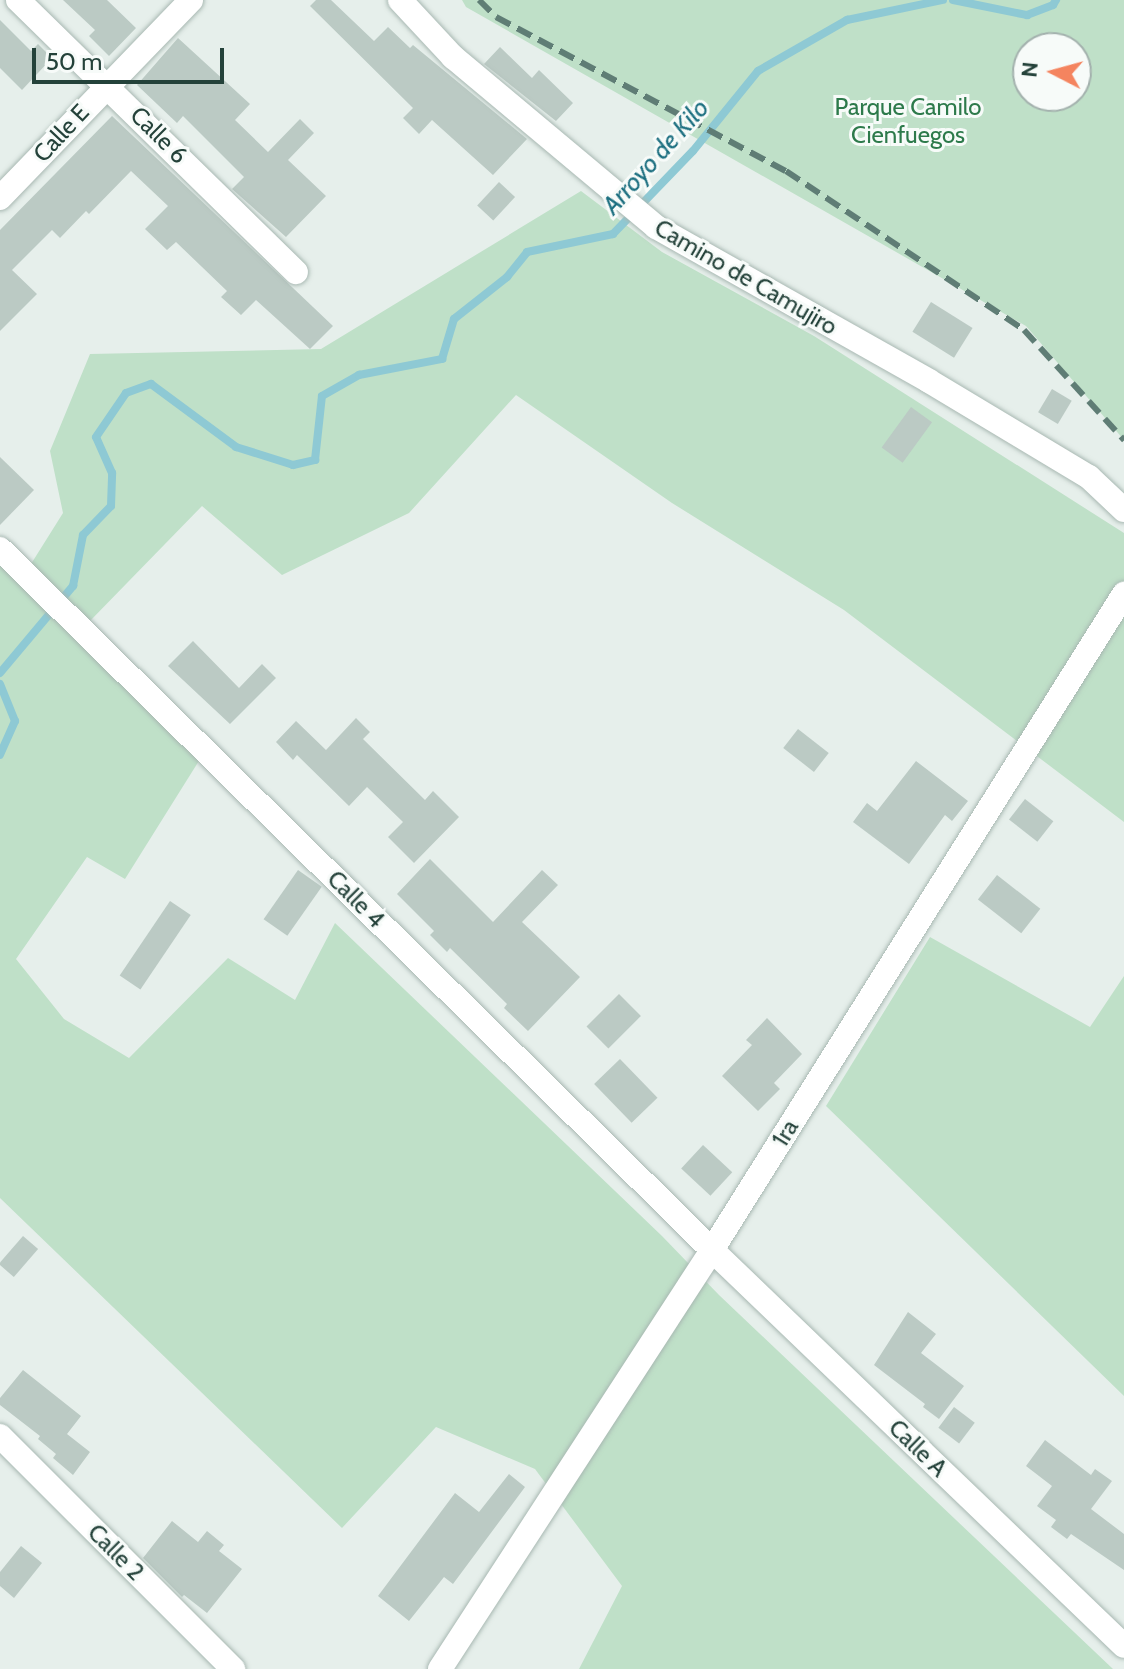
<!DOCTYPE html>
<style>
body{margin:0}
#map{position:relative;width:1124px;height:1669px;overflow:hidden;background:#e6efeb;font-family:Cabin,sans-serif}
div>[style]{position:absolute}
.green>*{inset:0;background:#bfe0c8}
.stream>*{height:8px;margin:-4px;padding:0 4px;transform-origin:4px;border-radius:4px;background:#8ec9d4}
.building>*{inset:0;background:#bbcac4;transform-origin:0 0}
.roads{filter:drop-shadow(0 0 2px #a8b8b2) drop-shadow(0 0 2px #a8b8b2)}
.street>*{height:24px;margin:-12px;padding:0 12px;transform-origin:12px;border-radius:12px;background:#fff}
.secondary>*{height:24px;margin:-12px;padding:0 12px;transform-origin:12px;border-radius:12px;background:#fff}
.rail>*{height:6px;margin-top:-3px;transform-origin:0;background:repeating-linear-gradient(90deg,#5f7d75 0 16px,transparent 0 24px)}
span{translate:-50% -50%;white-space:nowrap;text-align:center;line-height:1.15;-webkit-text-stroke:6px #f7fbf9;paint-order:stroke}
.park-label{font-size:24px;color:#2d7a4b}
.street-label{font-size:24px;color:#24423a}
.water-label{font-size:26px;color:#1c6f80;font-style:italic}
.north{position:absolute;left:1012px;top:32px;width:80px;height:80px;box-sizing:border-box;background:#f7fbf9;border:2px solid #a3b1ad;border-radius:50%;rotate:276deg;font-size:22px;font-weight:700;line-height:32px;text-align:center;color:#24423a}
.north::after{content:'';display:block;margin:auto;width:28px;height:36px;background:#f4845f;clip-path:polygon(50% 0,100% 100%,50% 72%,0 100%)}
.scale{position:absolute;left:32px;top:48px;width:192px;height:36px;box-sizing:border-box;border:4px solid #24423a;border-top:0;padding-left:10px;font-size:24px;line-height:28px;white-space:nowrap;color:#24423a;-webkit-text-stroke:6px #f7fbf9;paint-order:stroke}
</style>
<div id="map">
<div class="green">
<i style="clip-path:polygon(evenodd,462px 0,1124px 0,1124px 440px,1026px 326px,466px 7px,462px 0,1028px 48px,1076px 48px,1076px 96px,1028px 96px,1028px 48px)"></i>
<i style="clip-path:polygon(581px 191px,662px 252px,814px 336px,1124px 533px,1124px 822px,844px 610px,672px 503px,516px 395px,409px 513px,282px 575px,202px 506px,90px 621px,207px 748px,125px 879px,87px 857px,16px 959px,64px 1019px,129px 1058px,228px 958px,295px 1000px,335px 923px,662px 1236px,719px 1295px,1113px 1669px,579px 1669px,622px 1586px,535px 1469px,436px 1427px,342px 1528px,0 1198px,0 542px,31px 564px,63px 513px,50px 451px,90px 354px,321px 349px)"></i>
<i style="clip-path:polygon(930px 937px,1090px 1027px,1124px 976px,1124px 1396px,826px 1106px)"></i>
</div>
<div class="stream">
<i style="left:953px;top:0;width:76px;rotate:11.5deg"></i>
<i style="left:1027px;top:15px;width:28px;rotate:-21deg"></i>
<i style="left:1053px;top:5px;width:6px;rotate:-59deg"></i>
<i style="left:0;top:673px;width:114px;rotate:-50deg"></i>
<i style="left:73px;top:586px;width:52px;rotate:-78.9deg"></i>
<i style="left:83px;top:535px;width:40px;rotate:-46deg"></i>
<i style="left:111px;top:506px;width:33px;rotate:-88deg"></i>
<i style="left:112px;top:473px;width:39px;rotate:-114deg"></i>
<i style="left:96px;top:437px;width:53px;rotate:-55.7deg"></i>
<i style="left:126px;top:393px;width:27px;rotate:-20deg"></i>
<i style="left:151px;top:384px;width:106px;rotate:36.5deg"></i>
<i style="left:236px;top:447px;width:60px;rotate:17.5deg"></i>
<i style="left:293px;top:465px;width:23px;rotate:-13deg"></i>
<i style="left:315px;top:460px;width:64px;rotate:-83.8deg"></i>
<i style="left:322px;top:396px;width:43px;rotate:-29.6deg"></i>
<i style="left:359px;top:375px;width:85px;rotate:-10.9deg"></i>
<i style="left:442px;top:359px;width:42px;rotate:-73.3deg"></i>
<i style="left:454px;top:319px;width:68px;rotate:-38.4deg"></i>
<i style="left:507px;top:277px;width:32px;rotate:-51deg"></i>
<i style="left:527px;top:252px;width:88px;rotate:-11.8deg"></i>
<i style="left:613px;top:234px;width:115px;rotate:-46.1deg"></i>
<i style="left:693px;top:151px;width:103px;rotate:-50.9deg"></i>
<i style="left:758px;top:71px;width:103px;rotate:-29.8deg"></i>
<i style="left:847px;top:20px;width:98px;rotate:-11.8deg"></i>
<i style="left:0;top:684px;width:40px;rotate:68deg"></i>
<i style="left:15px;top:721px;width:37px;rotate:114deg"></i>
</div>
<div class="building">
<i style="clip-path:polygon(63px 0,107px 0,136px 28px,109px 56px,89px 36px,95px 30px)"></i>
<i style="clip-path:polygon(316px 0,331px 0,374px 41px,388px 27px,410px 48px,413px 45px,527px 139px,493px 175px,432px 120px,419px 134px,403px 118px,413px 108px,310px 6px)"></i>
<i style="clip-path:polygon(0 20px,31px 51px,38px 44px,52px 58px,22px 90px,0 68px)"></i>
<i style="clip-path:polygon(178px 38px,250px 104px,235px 120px,268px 152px,300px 119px,314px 133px,288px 160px,326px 196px,286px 237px,232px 189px,244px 177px,183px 116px,177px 123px,137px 85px)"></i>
<i style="clip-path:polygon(500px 47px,532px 78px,539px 70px,573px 103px,556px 121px,484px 64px)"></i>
<i style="clip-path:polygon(112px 116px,333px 326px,310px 349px,256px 300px,241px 315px,221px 297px,227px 291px,176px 242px,167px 250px,145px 229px,168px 206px,131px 171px,89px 214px,86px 211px,60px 238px,52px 230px,12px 270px,37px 294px,0 331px,0 230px)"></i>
<i style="left:499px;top:182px;width:22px;height:32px;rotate:43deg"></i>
<i style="left:931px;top:302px;width:49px;height:35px;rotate:32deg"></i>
<i style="left:1052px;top:389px;width:23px;height:27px;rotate:31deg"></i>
<i style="left:911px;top:407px;width:26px;height:50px;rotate:36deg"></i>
<i style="clip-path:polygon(0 457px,34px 490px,0 525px)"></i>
<i style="clip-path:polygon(193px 641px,239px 688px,262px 664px,276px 678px,230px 724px,168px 666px)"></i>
<i style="clip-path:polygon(356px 718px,370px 732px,363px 739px,425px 800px,433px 791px,459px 817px,414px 863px,388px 837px,403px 822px,367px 787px,349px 806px,297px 755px,293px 760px,276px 742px,296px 721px,326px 750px)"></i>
<i style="left:798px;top:729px;width:39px;height:24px;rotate:38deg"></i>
<i style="clip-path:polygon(916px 761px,968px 801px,952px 821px,945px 815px,909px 864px,853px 822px,867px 803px,877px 811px)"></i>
<i style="left:1025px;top:799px;width:36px;height:26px;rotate:38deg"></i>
<i style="clip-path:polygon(430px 859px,493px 922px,542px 870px,558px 885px,522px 922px,580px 977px,528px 1031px,504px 1008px,507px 1004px,450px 948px,447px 952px,430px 935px,434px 931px,397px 894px)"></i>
<i style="left:298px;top:870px;width:29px;height:60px;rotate:35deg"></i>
<i style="left:997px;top:875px;width:55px;height:31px;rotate:38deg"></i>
<i style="left:170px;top:901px;width:25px;height:90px;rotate:34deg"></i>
<i style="left:619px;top:994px;width:31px;height:46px;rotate:45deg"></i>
<i style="clip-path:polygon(767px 1018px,802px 1054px,774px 1083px,780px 1089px,758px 1111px,722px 1076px,752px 1045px,746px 1040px)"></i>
<i style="left:620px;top:1059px;width:54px;height:36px;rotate:46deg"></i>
<i style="left:703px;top:1145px;width:40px;height:32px;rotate:43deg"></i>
<i style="left:23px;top:1236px;width:20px;height:37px;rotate:41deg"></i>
<i style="clip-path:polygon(908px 1312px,936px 1334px,921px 1353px,964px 1386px,939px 1419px,923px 1407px,925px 1404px,874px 1365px)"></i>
<i style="clip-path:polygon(23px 1370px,81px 1416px,67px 1434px,90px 1452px,73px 1475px,53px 1458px,56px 1454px,38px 1439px,40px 1436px,0 1405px,0 1398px)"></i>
<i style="left:954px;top:1407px;width:26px;height:26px;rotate:37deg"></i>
<i style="clip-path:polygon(1045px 1440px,1091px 1475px,1095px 1469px,1112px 1481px,1091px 1509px,1124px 1534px,1124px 1570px,1071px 1534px,1067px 1539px,1051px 1527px,1056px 1520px,1037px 1506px,1052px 1486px,1026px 1466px)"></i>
<i style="clip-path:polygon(509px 1474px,525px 1487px,453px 1584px,444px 1577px,409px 1621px,378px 1596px,455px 1493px,479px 1512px)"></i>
<i style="clip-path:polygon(172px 1521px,198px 1542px,207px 1531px,224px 1545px,219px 1551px,242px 1569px,207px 1613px,184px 1595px,182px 1597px,143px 1558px)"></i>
<i style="clip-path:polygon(21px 1546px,42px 1563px,14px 1598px,0 1586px,0 1572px)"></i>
</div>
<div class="roads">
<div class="street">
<i style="left:18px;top:0;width:389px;rotate:44.4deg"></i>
<i style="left:0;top:198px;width:275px;rotate:-46deg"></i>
<i style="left:0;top:549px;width:999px;rotate:44.55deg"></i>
<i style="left:712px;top:1250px;width:571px;rotate:43.87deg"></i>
<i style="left:0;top:1436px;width:330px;rotate:45deg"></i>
<i style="left:440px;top:1669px;width:500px;rotate:-57deg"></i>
<i style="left:712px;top:1250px;width:775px;rotate:-57.87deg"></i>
</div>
<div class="secondary">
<i style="left:400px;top:0;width:78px;rotate:47.1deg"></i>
<i style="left:453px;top:57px;width:265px;rotate:39.9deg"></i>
<i style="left:656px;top:227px;width:313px;rotate:29.4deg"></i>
<i style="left:929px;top:381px;width:187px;rotate:31deg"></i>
<i style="left:1089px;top:477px;width:48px;rotate:43.3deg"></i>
</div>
</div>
<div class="rail">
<i style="left:479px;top:0;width:24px;rotate:45deg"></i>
<i style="left:496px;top:17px;width:328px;rotate:28deg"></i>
<i style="left:786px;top:171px;width:286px;rotate:33.7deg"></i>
<i style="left:1024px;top:330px;width:149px;rotate:47.7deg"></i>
</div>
<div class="park-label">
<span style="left:908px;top:121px">Parque Camilo<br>Cienfuegos</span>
</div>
<div class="street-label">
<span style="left:61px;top:133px;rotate:-47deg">Calle E</span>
<span style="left:159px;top:135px;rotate:45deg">Calle 6</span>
<span style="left:746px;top:277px;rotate:30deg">Camino de Camujiro</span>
<span style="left:356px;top:899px;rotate:45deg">Calle 4</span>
<span style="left:785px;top:1133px;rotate:-58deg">1ra</span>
<span style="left:918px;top:1448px;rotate:44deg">Calle A</span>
<span style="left:116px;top:1552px;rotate:45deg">Calle 2</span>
</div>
<div class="water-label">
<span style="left:656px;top:157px;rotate:-48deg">Arroyo de Kilo</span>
</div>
<div class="north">N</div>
<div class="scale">50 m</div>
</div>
